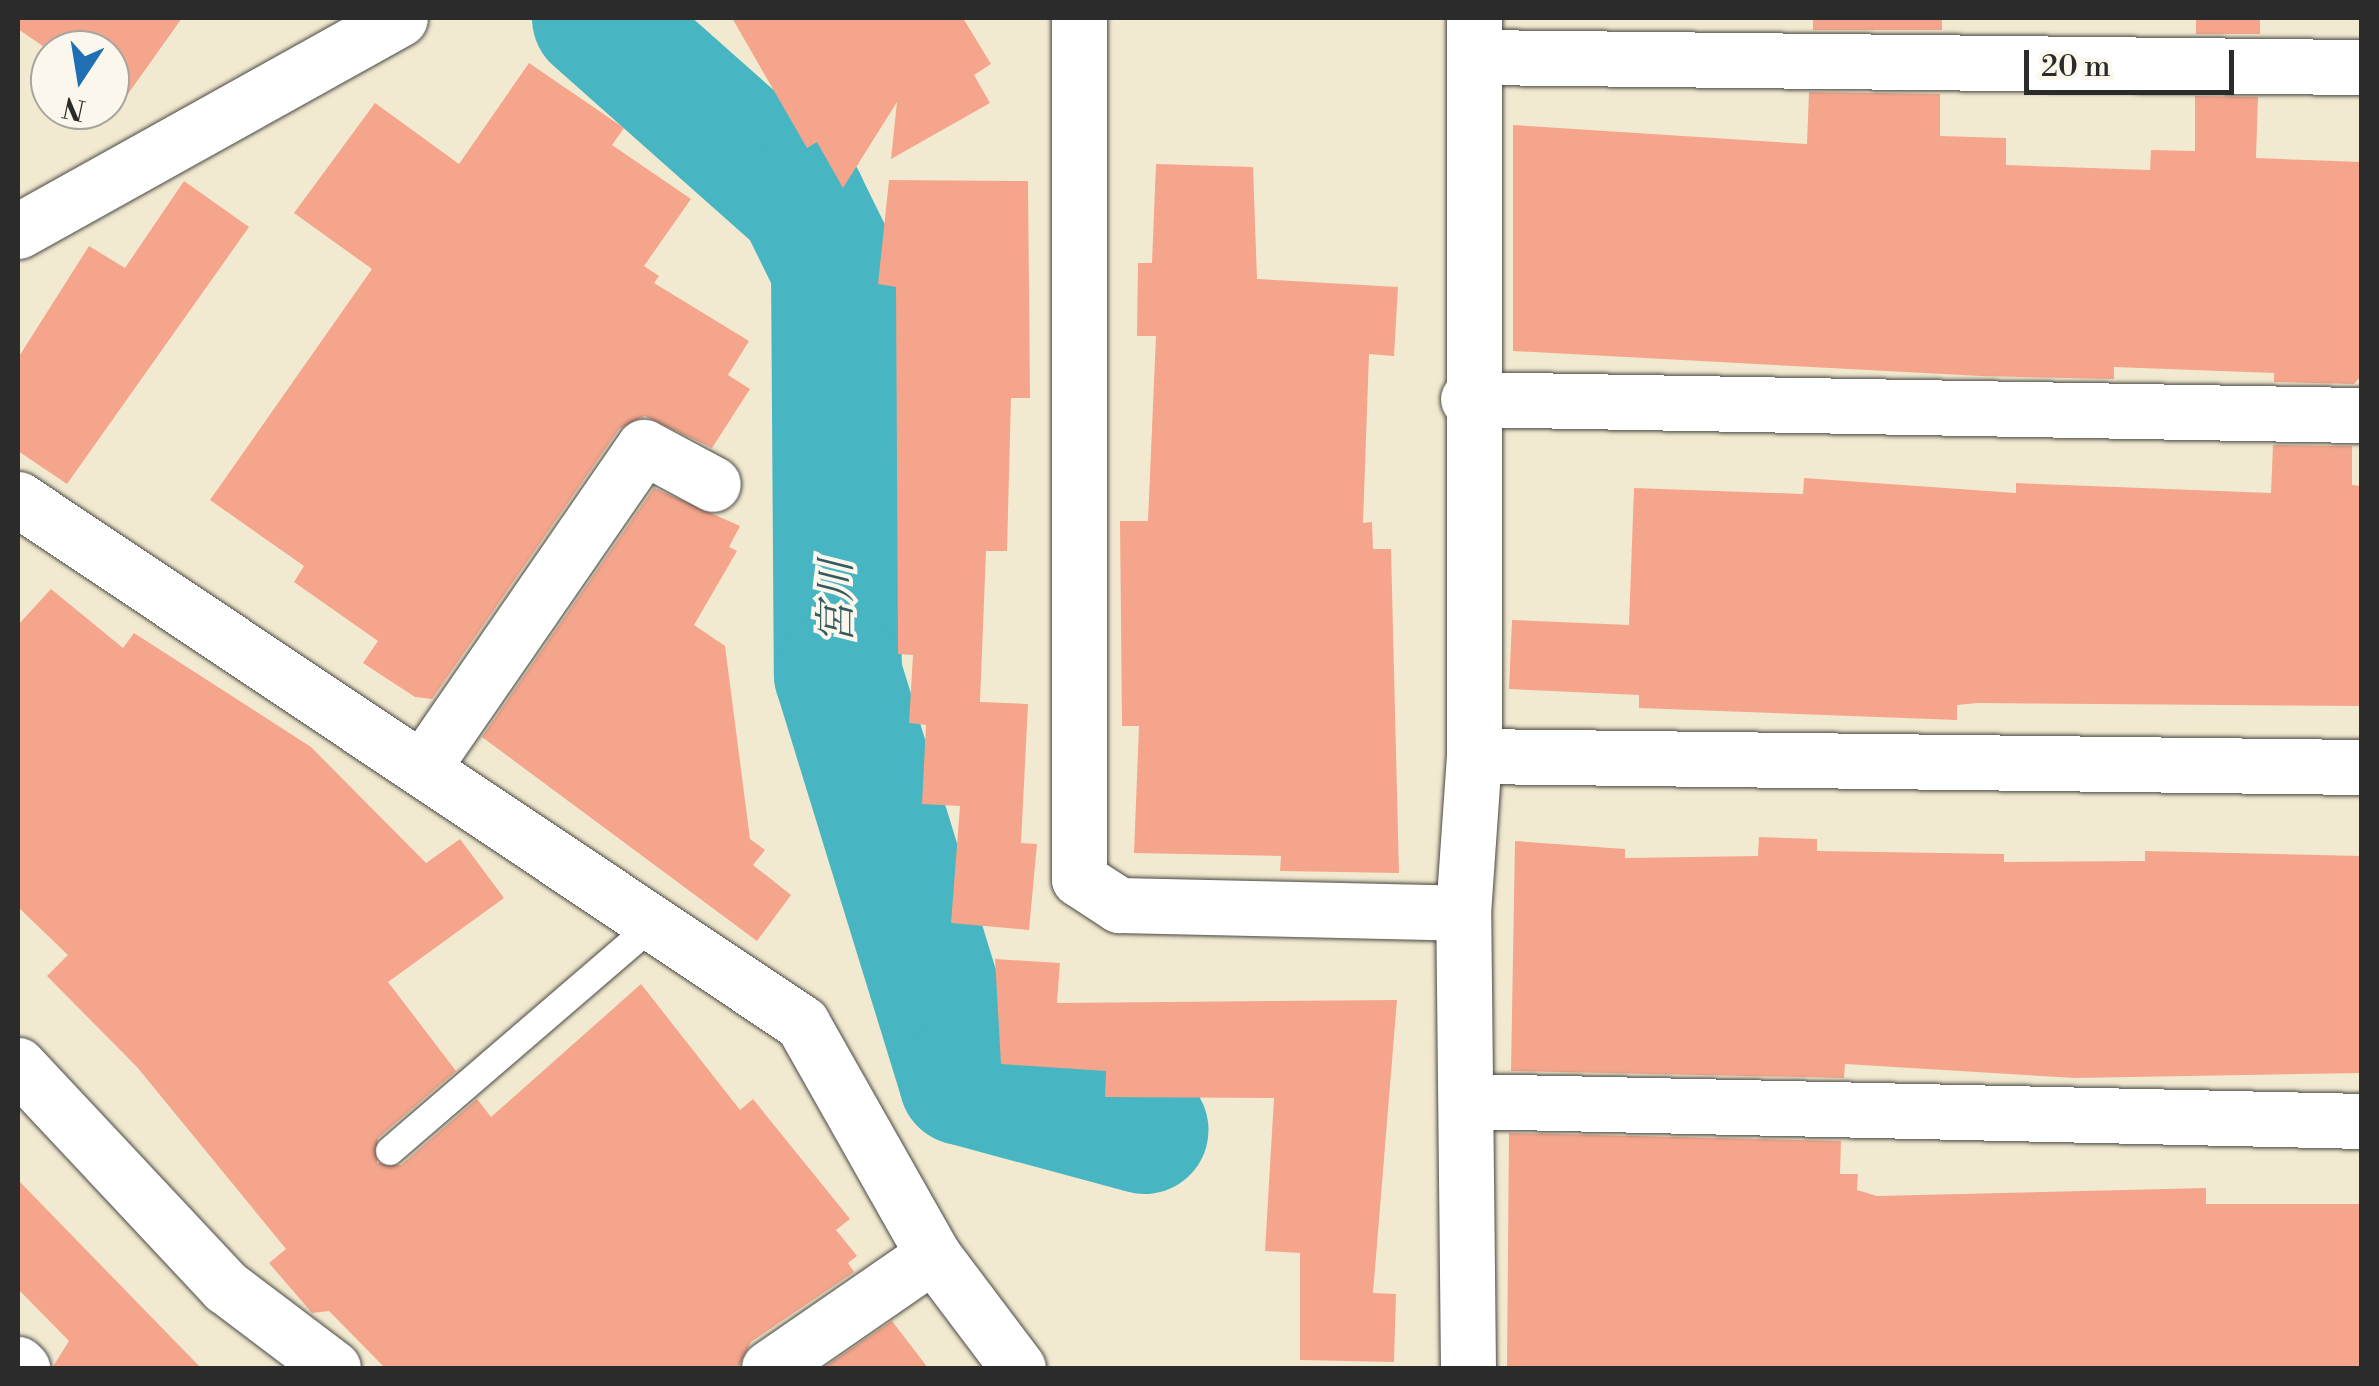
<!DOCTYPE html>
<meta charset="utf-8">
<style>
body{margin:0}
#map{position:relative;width:2379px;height:1386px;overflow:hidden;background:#f2ead0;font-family:"Libre Bodoni","Noto Serif JP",serif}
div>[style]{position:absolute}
.river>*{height:128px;margin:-64px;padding:0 64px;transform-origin:64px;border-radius:64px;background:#47b5c2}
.building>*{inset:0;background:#f5a58c;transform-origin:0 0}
.roads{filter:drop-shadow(0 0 2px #494844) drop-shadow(0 0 2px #494844)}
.service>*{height:28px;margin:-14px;padding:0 14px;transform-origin:14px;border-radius:14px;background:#fff}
.minor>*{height:55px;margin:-27.5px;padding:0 27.5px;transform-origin:27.5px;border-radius:27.5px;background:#fff}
.tertiary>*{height:55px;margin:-27.5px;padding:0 27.5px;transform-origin:27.5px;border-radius:27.5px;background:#fff}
span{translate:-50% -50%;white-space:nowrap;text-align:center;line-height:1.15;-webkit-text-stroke:8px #fbf7ec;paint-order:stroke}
.water-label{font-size:42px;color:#355b60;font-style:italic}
.frame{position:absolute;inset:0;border:20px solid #2b2b2b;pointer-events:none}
.north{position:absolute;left:30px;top:30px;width:100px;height:100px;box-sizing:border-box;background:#fbf7ec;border:2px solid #a8a59f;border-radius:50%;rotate:192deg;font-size:28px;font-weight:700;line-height:40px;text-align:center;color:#2b2b2b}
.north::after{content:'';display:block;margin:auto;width:35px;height:45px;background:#1f6fb2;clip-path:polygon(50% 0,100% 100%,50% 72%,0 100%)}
.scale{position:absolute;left:2024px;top:50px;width:210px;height:45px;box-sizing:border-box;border:5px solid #2b2b2b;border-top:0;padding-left:12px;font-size:30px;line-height:35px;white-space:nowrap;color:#2b2b2b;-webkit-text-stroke:8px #fbf7ec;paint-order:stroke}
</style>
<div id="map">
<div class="river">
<i style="left:596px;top:18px;width:276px;rotate:41.6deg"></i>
<i style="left:802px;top:201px;width:75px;rotate:63.8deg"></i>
<i style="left:835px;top:268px;width:406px;rotate:89.6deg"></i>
<i style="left:838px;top:674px;width:426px;rotate:72.9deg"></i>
<i style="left:963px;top:1081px;width:188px;rotate:15.1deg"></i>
</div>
<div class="building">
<i style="clip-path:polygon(18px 18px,182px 18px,123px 101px,110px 92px,110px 50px,50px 51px,18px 29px)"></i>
<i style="clip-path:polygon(732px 18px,963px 18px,991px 64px,974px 75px,990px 103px,891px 159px,897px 102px,843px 188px,817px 142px,807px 148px)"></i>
<i style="left:1813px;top:18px;width:129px;height:12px"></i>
<i style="left:2196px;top:18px;width:64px;height:16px"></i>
<i style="clip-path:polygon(529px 63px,624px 128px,612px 145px,691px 199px,644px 266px,659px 276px,654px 283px,749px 341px,728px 375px,750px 389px,712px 448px,645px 416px,619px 429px,432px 699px,415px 697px,363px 663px,378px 641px,294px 582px,304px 566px,210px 500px,372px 269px,294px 213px,375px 103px,459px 164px)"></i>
<i style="clip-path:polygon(1809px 92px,1940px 94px,1940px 136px,2006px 138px,2006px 165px,2150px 170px,2151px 150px,2195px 151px,2195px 96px,2258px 97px,2256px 158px,2362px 162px,2362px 375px,2354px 384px,2274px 382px,2274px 373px,2114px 367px,2114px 379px,1981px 376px,1513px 351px,1513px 125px,1807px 144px)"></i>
<i style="clip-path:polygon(1156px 164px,1253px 167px,1257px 279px,1398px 287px,1394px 356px,1369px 354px,1363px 523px,1372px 522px,1373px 549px,1391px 549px,1399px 873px,1280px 871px,1281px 856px,1134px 853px,1139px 726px,1122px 726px,1120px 521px,1148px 521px,1156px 336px,1137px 336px,1138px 263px,1152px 263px)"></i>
<i style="clip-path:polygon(889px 180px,1028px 181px,1030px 398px,1011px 398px,1007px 551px,986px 551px,980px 702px,1028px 704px,1021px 843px,1037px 844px,1029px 930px,951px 923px,960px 806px,922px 804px,926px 725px,909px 723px,913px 655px,898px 654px,896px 287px,878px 284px)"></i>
<i style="clip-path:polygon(184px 181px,249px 227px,67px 484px,18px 451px,18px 358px,89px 246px,125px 268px)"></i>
<i style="clip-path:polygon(2273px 445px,2352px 446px,2352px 485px,2362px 486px,2362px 706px,1977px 703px,1957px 705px,1957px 720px,1639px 708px,1639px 695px,1509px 689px,1512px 620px,1629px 625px,1634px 488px,1803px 494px,1804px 478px,2016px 493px,2016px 483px,2271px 493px)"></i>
<i style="clip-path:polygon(654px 488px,740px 526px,729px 547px,737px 551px,694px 625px,725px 646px,750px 839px,765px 850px,753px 865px,791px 895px,757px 941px,482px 737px)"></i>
<i style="clip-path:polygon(51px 589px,123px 648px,134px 633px,311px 747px,426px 863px,460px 839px,504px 898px,388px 982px,456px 1071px,378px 1138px,377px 1163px,401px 1165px,477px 1099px,491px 1117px,641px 984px,740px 1110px,753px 1099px,850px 1219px,836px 1230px,857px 1256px,848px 1263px,854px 1272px,751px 1342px,738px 1368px,385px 1368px,329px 1311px,312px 1313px,269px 1263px,286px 1249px,137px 1067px,47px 976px,68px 955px,18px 907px,18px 625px)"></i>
<i style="clip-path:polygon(1759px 837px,1817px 839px,1817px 851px,2004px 854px,2004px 862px,2145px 861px,2145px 851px,2362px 856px,2362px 1073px,2075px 1078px,1845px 1064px,1844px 1078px,1511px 1071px,1515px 841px,1625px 849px,1625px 858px,1758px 856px)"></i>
<i style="clip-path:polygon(995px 959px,1060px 963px,1057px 1003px,1397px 1000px,1373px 1293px,1396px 1294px,1394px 1362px,1300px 1360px,1300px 1253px,1265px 1251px,1274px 1098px,1105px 1097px,1106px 1071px,1001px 1064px)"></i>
<i style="clip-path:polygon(1509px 1133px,1841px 1141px,1840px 1174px,1858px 1174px,1857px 1190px,1877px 1196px,2206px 1188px,2206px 1204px,2362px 1204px,2362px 1368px,1507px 1368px)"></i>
<i style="clip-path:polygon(18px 1180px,201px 1368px,52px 1368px,69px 1341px,18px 1289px)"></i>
<i style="clip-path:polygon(892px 1321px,928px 1368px,823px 1368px)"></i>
</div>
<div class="roads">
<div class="service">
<i style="left:390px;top:1151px;width:351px;rotate:-40.7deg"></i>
</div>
<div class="minor">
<i style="left:1474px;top:57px;width:888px;rotate:0.65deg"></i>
<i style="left:18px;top:231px;width:437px;rotate:-29.1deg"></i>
<i style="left:1468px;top:399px;width:894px;rotate:1.03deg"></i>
<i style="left:425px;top:764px;width:385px;rotate:-55.4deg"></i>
<i style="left:644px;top:447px;width:78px;rotate:28.2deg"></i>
<i style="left:18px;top:1065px;width:304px;rotate:46.9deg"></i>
<i style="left:226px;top:1287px;width:134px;rotate:37.1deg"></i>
<i style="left:1469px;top:1101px;width:893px;rotate:1.28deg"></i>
<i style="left:18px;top:1364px;width:6px;rotate:45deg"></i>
<i style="left:769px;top:1368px;width:199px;rotate:-34.6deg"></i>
</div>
<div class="tertiary">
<i style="left:1079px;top:18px;width:861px;rotate:90deg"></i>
<i style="left:1079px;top:879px;width:48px;rotate:33deg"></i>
<i style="left:1119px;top:905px;width:344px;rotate:1.3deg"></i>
<i style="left:18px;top:499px;width:943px;rotate:33.76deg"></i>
<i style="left:802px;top:1023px;width:266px;rotate:60.5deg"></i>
<i style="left:933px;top:1255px;width:141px;rotate:53deg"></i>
<i style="left:1474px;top:756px;width:888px;rotate:0.71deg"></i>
<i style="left:1468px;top:1368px;width:455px;rotate:-90.6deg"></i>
<i style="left:1463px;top:913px;width:157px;rotate:-86deg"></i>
<i style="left:1474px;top:756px;width:738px;rotate:-90deg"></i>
</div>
</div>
<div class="water-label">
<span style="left:838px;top:602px;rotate:-90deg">宮川</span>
</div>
<div class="frame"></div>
<div class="north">N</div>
<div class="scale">20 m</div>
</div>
